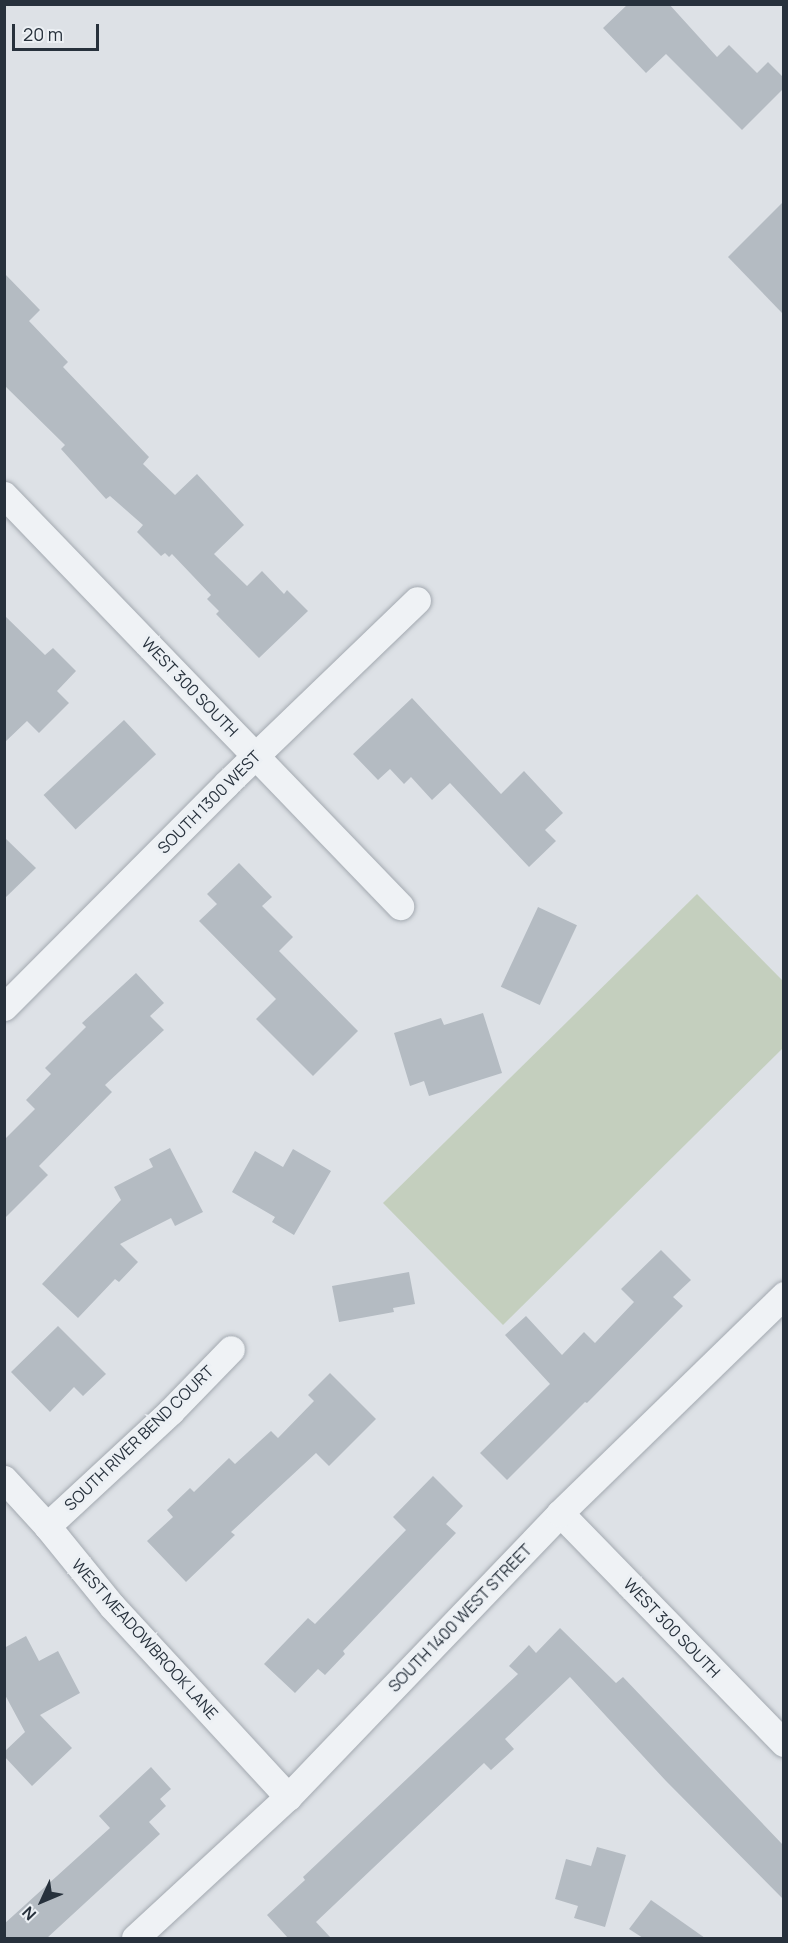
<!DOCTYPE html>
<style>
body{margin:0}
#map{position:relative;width:788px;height:1943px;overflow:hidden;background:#dde1e6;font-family:Manrope,sans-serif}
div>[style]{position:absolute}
.green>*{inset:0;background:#c4cfbe}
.building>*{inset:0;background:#b4bbc2;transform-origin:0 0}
.roads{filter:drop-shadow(0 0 2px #a3a9b0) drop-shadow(0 0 2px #a3a9b0)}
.minor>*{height:27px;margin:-13.5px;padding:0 13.5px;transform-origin:13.5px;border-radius:13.5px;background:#eff2f5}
span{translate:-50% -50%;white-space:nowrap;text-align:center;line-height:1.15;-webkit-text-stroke:6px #ecf0f4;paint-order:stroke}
.street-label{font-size:16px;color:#27313c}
.frame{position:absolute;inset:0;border:6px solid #27313c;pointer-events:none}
.north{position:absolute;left:12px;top:1871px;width:60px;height:60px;-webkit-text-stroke:4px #ecf0f4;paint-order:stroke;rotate:226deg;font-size:16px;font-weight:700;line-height:24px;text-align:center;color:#27313c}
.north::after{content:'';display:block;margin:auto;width:21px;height:27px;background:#27313c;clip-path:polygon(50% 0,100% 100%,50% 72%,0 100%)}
.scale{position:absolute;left:12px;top:24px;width:87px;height:27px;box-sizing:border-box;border:3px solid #27313c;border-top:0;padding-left:8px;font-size:18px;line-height:21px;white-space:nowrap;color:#27313c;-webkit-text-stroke:4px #ecf0f4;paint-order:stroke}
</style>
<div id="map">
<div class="green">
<i style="clip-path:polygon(697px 894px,783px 981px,783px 1048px,503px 1325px,383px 1203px)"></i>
</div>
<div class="building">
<i style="clip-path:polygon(628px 4px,669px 4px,717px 57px,729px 45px,757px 73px,768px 62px,783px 77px,783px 89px,742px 130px,666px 54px,646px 73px,603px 28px)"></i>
<i style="clip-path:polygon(783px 202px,783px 314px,728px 257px)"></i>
<i style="clip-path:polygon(4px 273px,40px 310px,29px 321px,68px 362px,63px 367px,149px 457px,143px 464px,175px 495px,197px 474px,244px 525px,214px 554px,247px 586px,262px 571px,284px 594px,287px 590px,308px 611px,259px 658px,216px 614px,219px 611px,207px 599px,211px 595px,172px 554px,169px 557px,165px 553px,161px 556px,137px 532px,143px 525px,110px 496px,106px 499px,61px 449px,65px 445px,4px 385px)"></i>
<i style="clip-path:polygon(4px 615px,45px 655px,53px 648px,76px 671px,57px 691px,69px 703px,39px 733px,27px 721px,4px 743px)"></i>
<i style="clip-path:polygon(412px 698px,501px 794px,524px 771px,563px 813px,545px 830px,556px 841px,529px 867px,450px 783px,432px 800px,411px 777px,404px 784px,390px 769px,378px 780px,353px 754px)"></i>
<i style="left:124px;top:720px;width:47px;height:110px;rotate:47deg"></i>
<i style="clip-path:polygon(4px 837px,36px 868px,4px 899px)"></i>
<i style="clip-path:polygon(239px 863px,272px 897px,262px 906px,293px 937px,279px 951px,358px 1031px,313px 1076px,256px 1019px,276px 999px,199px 921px,217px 904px,207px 894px)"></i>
<i style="left:538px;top:907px;width:43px;height:88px;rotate:25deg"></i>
<i style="clip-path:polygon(136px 973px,164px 1003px,150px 1016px,164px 1030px,105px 1085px,112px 1092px,39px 1166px,48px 1175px,4px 1219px,4px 1140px,35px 1109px,26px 1100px,51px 1074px,45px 1068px,86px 1027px,82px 1023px)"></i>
<i style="clip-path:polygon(483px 1013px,502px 1073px,429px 1096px,424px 1081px,410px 1086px,394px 1033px,441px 1018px,444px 1025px)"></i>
<i style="clip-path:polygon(170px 1148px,203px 1212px,175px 1226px,171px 1218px,120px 1244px,138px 1262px,119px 1282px,115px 1279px,78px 1318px,42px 1284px,121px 1200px,114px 1187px,153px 1167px,149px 1159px)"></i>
<i style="clip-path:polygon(293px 1149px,331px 1171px,294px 1235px,272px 1222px,275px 1217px,232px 1192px,255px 1151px,283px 1167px)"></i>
<i style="clip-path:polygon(661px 1250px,691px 1280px,673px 1297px,683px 1306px,587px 1403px,585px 1402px,507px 1480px,480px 1453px,550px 1384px,505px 1335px,526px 1316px,562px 1355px,584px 1332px,595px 1343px,634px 1302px,621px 1289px)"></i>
<i style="clip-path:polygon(409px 1272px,415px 1304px,393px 1308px,394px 1312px,339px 1322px,332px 1286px)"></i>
<i style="clip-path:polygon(58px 1326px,106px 1374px,83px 1396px,74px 1387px,50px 1412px,11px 1372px)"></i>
<i style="clip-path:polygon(330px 1373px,376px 1419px,329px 1466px,316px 1453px,231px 1532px,235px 1535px,186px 1582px,147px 1541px,173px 1517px,167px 1510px,190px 1488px,194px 1492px,229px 1458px,235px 1464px,271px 1431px,278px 1438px,314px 1401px,308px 1395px)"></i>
<i style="clip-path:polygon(433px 1476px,463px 1506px,446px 1524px,456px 1533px,343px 1651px,345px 1654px,325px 1675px,318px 1669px,295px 1693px,264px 1664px,308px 1618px,315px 1624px,406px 1530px,393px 1517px)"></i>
<i style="clip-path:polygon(560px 1628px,616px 1683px,623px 1677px,783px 1845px,783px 1899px,666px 1781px,570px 1677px,505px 1739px,514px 1749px,491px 1770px,484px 1763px,316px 1922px,331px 1938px,288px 1938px,267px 1915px,305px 1880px,303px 1877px,518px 1674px,509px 1666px,529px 1645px,536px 1653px)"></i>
<i style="clip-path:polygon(26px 1636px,39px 1661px,58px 1651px,80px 1693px,40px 1715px,72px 1748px,32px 1786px,4px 1756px,4px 1752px,25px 1732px,4px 1693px,4px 1648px)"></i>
<i style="clip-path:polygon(151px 1767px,171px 1789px,160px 1799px,166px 1806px,149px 1822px,160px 1834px,47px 1938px,4px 1938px,4px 1924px,110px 1828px,99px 1816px)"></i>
<i style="clip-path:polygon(597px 1847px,626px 1855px,605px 1927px,574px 1918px,578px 1906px,555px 1899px,566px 1859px,591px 1866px)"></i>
<i style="clip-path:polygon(651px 1900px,705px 1938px,643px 1938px,629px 1929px)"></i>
</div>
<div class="roads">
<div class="minor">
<i style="left:4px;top:495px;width:571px;rotate:46.06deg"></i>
<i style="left:4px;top:1007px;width:315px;rotate:-45.1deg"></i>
<i style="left:226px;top:784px;width:265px;rotate:-43.9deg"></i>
<i style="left:4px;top:1479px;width:64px;rotate:47.5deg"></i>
<i style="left:47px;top:1526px;width:103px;rotate:50.9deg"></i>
<i style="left:112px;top:1606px;width:260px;rotate:47.3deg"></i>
<i style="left:560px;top:1513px;width:321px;rotate:45.8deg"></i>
<i style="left:47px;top:1526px;width:169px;rotate:-42.8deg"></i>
<i style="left:171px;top:1411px;width:86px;rotate:-45.9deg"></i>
<i style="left:135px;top:1938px;width:208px;rotate:-42.7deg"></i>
<i style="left:288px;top:1797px;width:393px;rotate:-46.2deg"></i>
<i style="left:560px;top:1513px;width:313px;rotate:-44.2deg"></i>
</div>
</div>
<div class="street-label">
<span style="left:190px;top:687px;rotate:46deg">WEST 300 SOUTH</span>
<span style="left:209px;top:802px;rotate:-45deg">SOUTH 1300 WEST</span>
<span style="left:139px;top:1438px;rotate:-44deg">SOUTH RIVER BEND COURT</span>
<span style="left:460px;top:1618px;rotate:-46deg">SOUTH 1400 WEST STREET</span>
<span style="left:672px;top:1628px;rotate:46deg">WEST 300 SOUTH</span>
<span style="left:145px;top:1639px;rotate:48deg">WEST MEADOWBROOK LANE</span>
</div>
<div class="frame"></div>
<div class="north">N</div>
<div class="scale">20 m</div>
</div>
